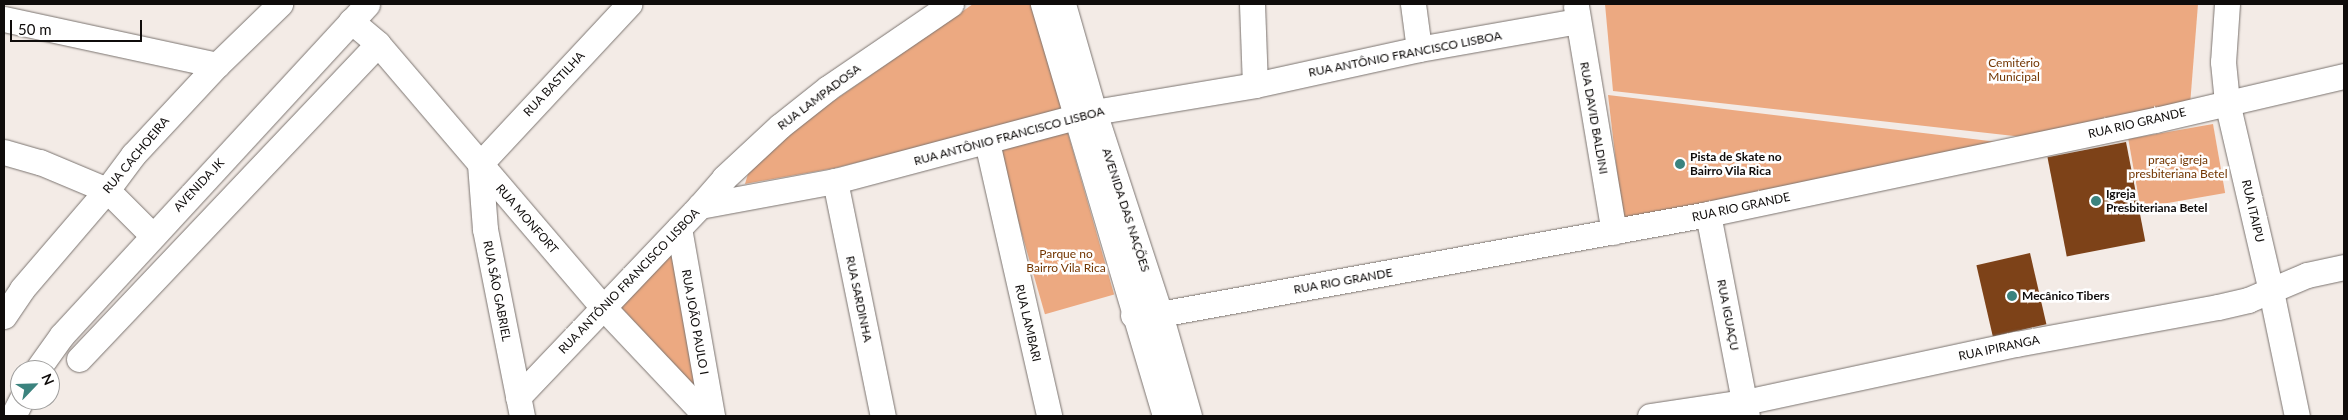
<!DOCTYPE html>
<meta charset="utf-8">
<style>
body{margin:0}
#map{position:relative;width:2348px;height:420px;overflow:hidden;background:#f3ebe6;font-family:Lato,sans-serif}
div>[style]{position:absolute}
.green>*{inset:0;background:#eca981;transform-origin:0 0}
.building>*{inset:0;background:#7d4218;transform-origin:0 0}
.roads{filter:drop-shadow(0 0 1px #7b7470) drop-shadow(0 0 1px #7b7470)}
.minor>*{height:25px;margin:-12.5px;padding:0 12.5px;transform-origin:12.5px;border-radius:12.5px;background:#fff}
.dots>*{width:14px;height:14px;translate:-50% -50%;box-sizing:border-box;border:2px solid #fff;border-radius:50%}
span{translate:-50% -50%;white-space:nowrap;text-align:center;line-height:1.15;-webkit-text-stroke:5px #fff;paint-order:stroke}
.street-label{font-size:12px;color:#0f0c0b}
.park-label{font-size:12px;color:#723501}
.poi-label{font-size:12px;color:#0f0c0b;font-weight:700}
.left{translate:0 -50%;text-align:left}
.frame{position:absolute;inset:0;border:5px solid #0f0c0b;pointer-events:none}
.north{position:absolute;left:10px;top:360px;width:50px;height:50px;box-sizing:border-box;background:#fff;border:1px solid #9f9e9d;border-radius:50%;rotate:66deg;font-size:14px;font-weight:700;line-height:20px;text-align:center;color:#0f0c0b}
.north::after{content:'';display:block;margin:auto;width:18px;height:22px;background:#3b837e;clip-path:polygon(50% 0,100% 100%,50% 72%,0 100%)}
.scale{position:absolute;left:10px;top:20px;width:132px;height:22px;box-sizing:border-box;border:2px solid #0f0c0b;border-top:0;padding-left:6px;font-size:15px;line-height:18px;white-space:nowrap;color:#0f0c0b;-webkit-text-stroke:4px #fff;paint-order:stroke}
</style>
<div id="map">
<div class="green">
<i style="clip-path:polygon(973px 4px,1031px 4px,1063px 112px,835px 168px,745px 184px,750px 167px,786px 134px)"></i>
<i style="clip-path:polygon(1605px 4px,2198px 4px,2190px 105px,2023px 137px,1613px 91px)"></i>
<i style="clip-path:polygon(1608px 95px,2031px 146px,1623px 222px)"></i>
<i style="left:2213px;top:124px;width:70px;height:86px;rotate:80deg"></i>
<i style="left:1067px;top:130px;width:171px;height:72px;rotate:74deg"></i>
<i style="clip-path:polygon(674px 249px,699px 392px,618px 304px)"></i>
</div>
<div class="building">
<i style="left:2126px;top:142px;width:101px;height:80px;rotate:79deg"></i>
<i style="left:2030px;top:253px;width:73px;height:55px;rotate:77deg"></i>
</div>
<div class="roads">
<div class="minor">
<i style="left:1043px;top:4px;width:430px;rotate:73.5deg"></i>
<i style="left:1063px;top:4px;width:112px;rotate:74deg"></i>
<i style="left:1094px;top:112px;width:213px;rotate:71.9deg"></i>
<i style="left:1160px;top:314px;width:106px;rotate:74.1deg"></i>
<i style="left:1252px;top:4px;width:81px;rotate:87.9deg"></i>
<i style="left:1413px;top:4px;width:45px;rotate:82.4deg"></i>
<i style="left:2227px;top:4px;width:58px;rotate:93.9deg"></i>
<i style="left:2223px;top:62px;width:40px;rotate:84.3deg"></i>
<i style="left:2227px;top:102px;width:194px;rotate:76.9deg"></i>
<i style="left:2271px;top:291px;width:128px;rotate:78.3deg"></i>
<i style="left:1576px;top:6px;width:229px;rotate:80.5deg"></i>
<i style="left:4px;top:19px;width:218px;rotate:12.2deg"></i>
<i style="left:351px;top:21px;width:35px;rotate:40deg"></i>
<i style="left:378px;top:44px;width:345px;rotate:49.5deg"></i>
<i style="left:602px;top:306px;width:151px;rotate:46.6deg"></i>
<i style="left:987px;top:142px;width:281px;rotate:77.2deg"></i>
<i style="left:4px;top:152px;width:37px;rotate:16deg"></i>
<i style="left:40px;top:162px;width:73px;rotate:22.7deg"></i>
<i style="left:107px;top:190px;width:64px;rotate:45deg"></i>
<i style="left:835px;top:181px;width:240px;rotate:78.5deg"></i>
<i style="left:700px;top:206px;width:37px;rotate:-49deg"></i>
<i style="left:724px;top:178px;width:76px;rotate:-42.9deg"></i>
<i style="left:780px;top:126px;width:61px;rotate:-38.4deg"></i>
<i style="left:828px;top:88px;width:149px;rotate:-34.3deg"></i>
<i style="left:1708px;top:214px;width:206px;rotate:79.1deg"></i>
<i style="left:679px;top:228px;width:191px;rotate:80deg"></i>
<i style="left:1133px;top:315px;width:27px;rotate:-2deg"></i>
<i style="left:1160px;top:314px;width:557px;rotate:-10.34deg"></i>
<i style="left:1708px;top:214px;width:457px;rotate:-11.9deg"></i>
<i style="left:2155px;top:120px;width:194px;rotate:-13.1deg"></i>
<i style="left:4px;top:316px;width:32px;rotate:-56deg"></i>
<i style="left:22px;top:289px;width:130px;rotate:-49.4deg"></i>
<i style="left:107px;top:190px;width:44px;rotate:-53.4deg"></i>
<i style="left:133px;top:155px;width:123px;rotate:-47deg"></i>
<i style="left:217px;top:65px;width:88px;rotate:-44.1deg"></i>
<i style="left:79px;top:359px;width:434px;rotate:-46.5deg"></i>
<i style="left:37px;top:370px;width:43px;rotate:-54.5deg"></i>
<i style="left:62px;top:335px;width:450px;rotate:-47.3deg"></i>
<i style="left:518px;top:397px;width:264px;rotate:-46.4deg"></i>
<i style="left:700px;top:206px;width:137px;rotate:-10.5deg"></i>
<i style="left:835px;top:181px;width:268px;rotate:-14.9deg"></i>
<i style="left:1094px;top:112px;width:163px;rotate:-9.5deg"></i>
<i style="left:1255px;top:85px;width:168px;rotate:-12.4deg"></i>
<i style="left:1419px;top:49px;width:161px;rotate:-10deg"></i>
<i style="left:13px;top:416px;width:18px;rotate:-63deg"></i>
<i style="left:522px;top:416px;width:191px;rotate:-101.2deg"></i>
<i style="left:485px;top:229px;width:65px;rotate:-94.4deg"></i>
<i style="left:480px;top:164px;width:219px;rotate:-47deg"></i>
<i style="left:1650px;top:416px;width:96px;rotate:-8.4deg"></i>
<i style="left:1745px;top:402px;width:277px;rotate:-12.1deg"></i>
<i style="left:2016px;top:344px;width:205px;rotate:-10.4deg"></i>
<i style="left:2218px;top:307px;width:31px;rotate:-13deg"></i>
<i style="left:2248px;top:300px;width:64px;rotate:-23deg"></i>
<i style="left:2307px;top:275px;width:38px;rotate:-12deg"></i>
</div>
</div>
<div class="dots">
<i style="left:1680px;top:164px;background:#3b837e"></i>
<i style="left:2096px;top:201px;background:#3b837e"></i>
<i style="left:2012px;top:296px;background:#3b837e"></i>
</div>
<div class="street-label">
<span style="left:1405px;top:54px;rotate:-11deg">RUA ANTÔNIO FRANCISCO LISBOA</span>
<span style="left:554px;top:84px;rotate:-47deg">RUA BASTILHA</span>
<span style="left:819px;top:97px;rotate:-37deg">RUA LAMPADOSA</span>
<span style="left:1594px;top:118px;rotate:80deg">RUA DAVID BALDINI</span>
<span style="left:2137px;top:123px;rotate:-13deg">RUA RIO GRANDE</span>
<span style="left:1009px;top:136px;rotate:-15deg">RUA ANTÔNIO FRANCISCO LISBOA</span>
<span style="left:136px;top:155px;rotate:-50deg">RUA CACHOEIRA</span>
<span style="left:199px;top:185px;rotate:-47deg">AVENIDA JK</span>
<span style="left:1741px;top:207px;rotate:-12deg">RUA RIO GRANDE</span>
<span style="left:1126px;top:210px;rotate:72deg">AVENIDA DAS NAÇÕES</span>
<span style="left:2253px;top:211px;rotate:77deg">RUA ITAIPU</span>
<span style="left:527px;top:219px;rotate:49deg">RUA MONFORT</span>
<span style="left:629px;top:281px;rotate:-46deg">RUA ANTÔNIO FRANCISCO LISBOA</span>
<span style="left:1343px;top:281px;rotate:-10deg">RUA RIO GRANDE</span>
<span style="left:497px;top:291px;rotate:79deg">RUA SÃO GABRIEL</span>
<span style="left:859px;top:299px;rotate:78deg">RUA SARDINHA</span>
<span style="left:1728px;top:315px;rotate:79deg">RUA IGUAÇU</span>
<span style="left:695px;top:322px;rotate:80deg">RUA JOÃO PAULO I</span>
<span style="left:1028px;top:323px;rotate:77deg">RUA LAMBARI</span>
<span style="left:1999px;top:348px;rotate:-12deg">RUA IPIRANGA</span>
</div>
<div class="park-label">
<span style="left:2014px;top:70px">Cemitério<br>Municipal</span>
<span style="left:2178px;top:167px">praça igreja<br>presbiteriana Betel</span>
<span style="left:1066px;top:261px">Parque no<br>Bairro Vila Rica</span>
</div>
<div class="poi-label">
<span class="left" style="left:1690px;top:164px">Pista de Skate no<br>Bairro Vila Rica</span>
<span class="left" style="left:2106px;top:201px">Igreja<br>Presbiteriana Betel</span>
<span class="left" style="left:2022px;top:296px">Mecânico Tibers</span>
</div>
<div class="frame"></div>
<div class="north">N</div>
<div class="scale">50 m</div>
</div>
